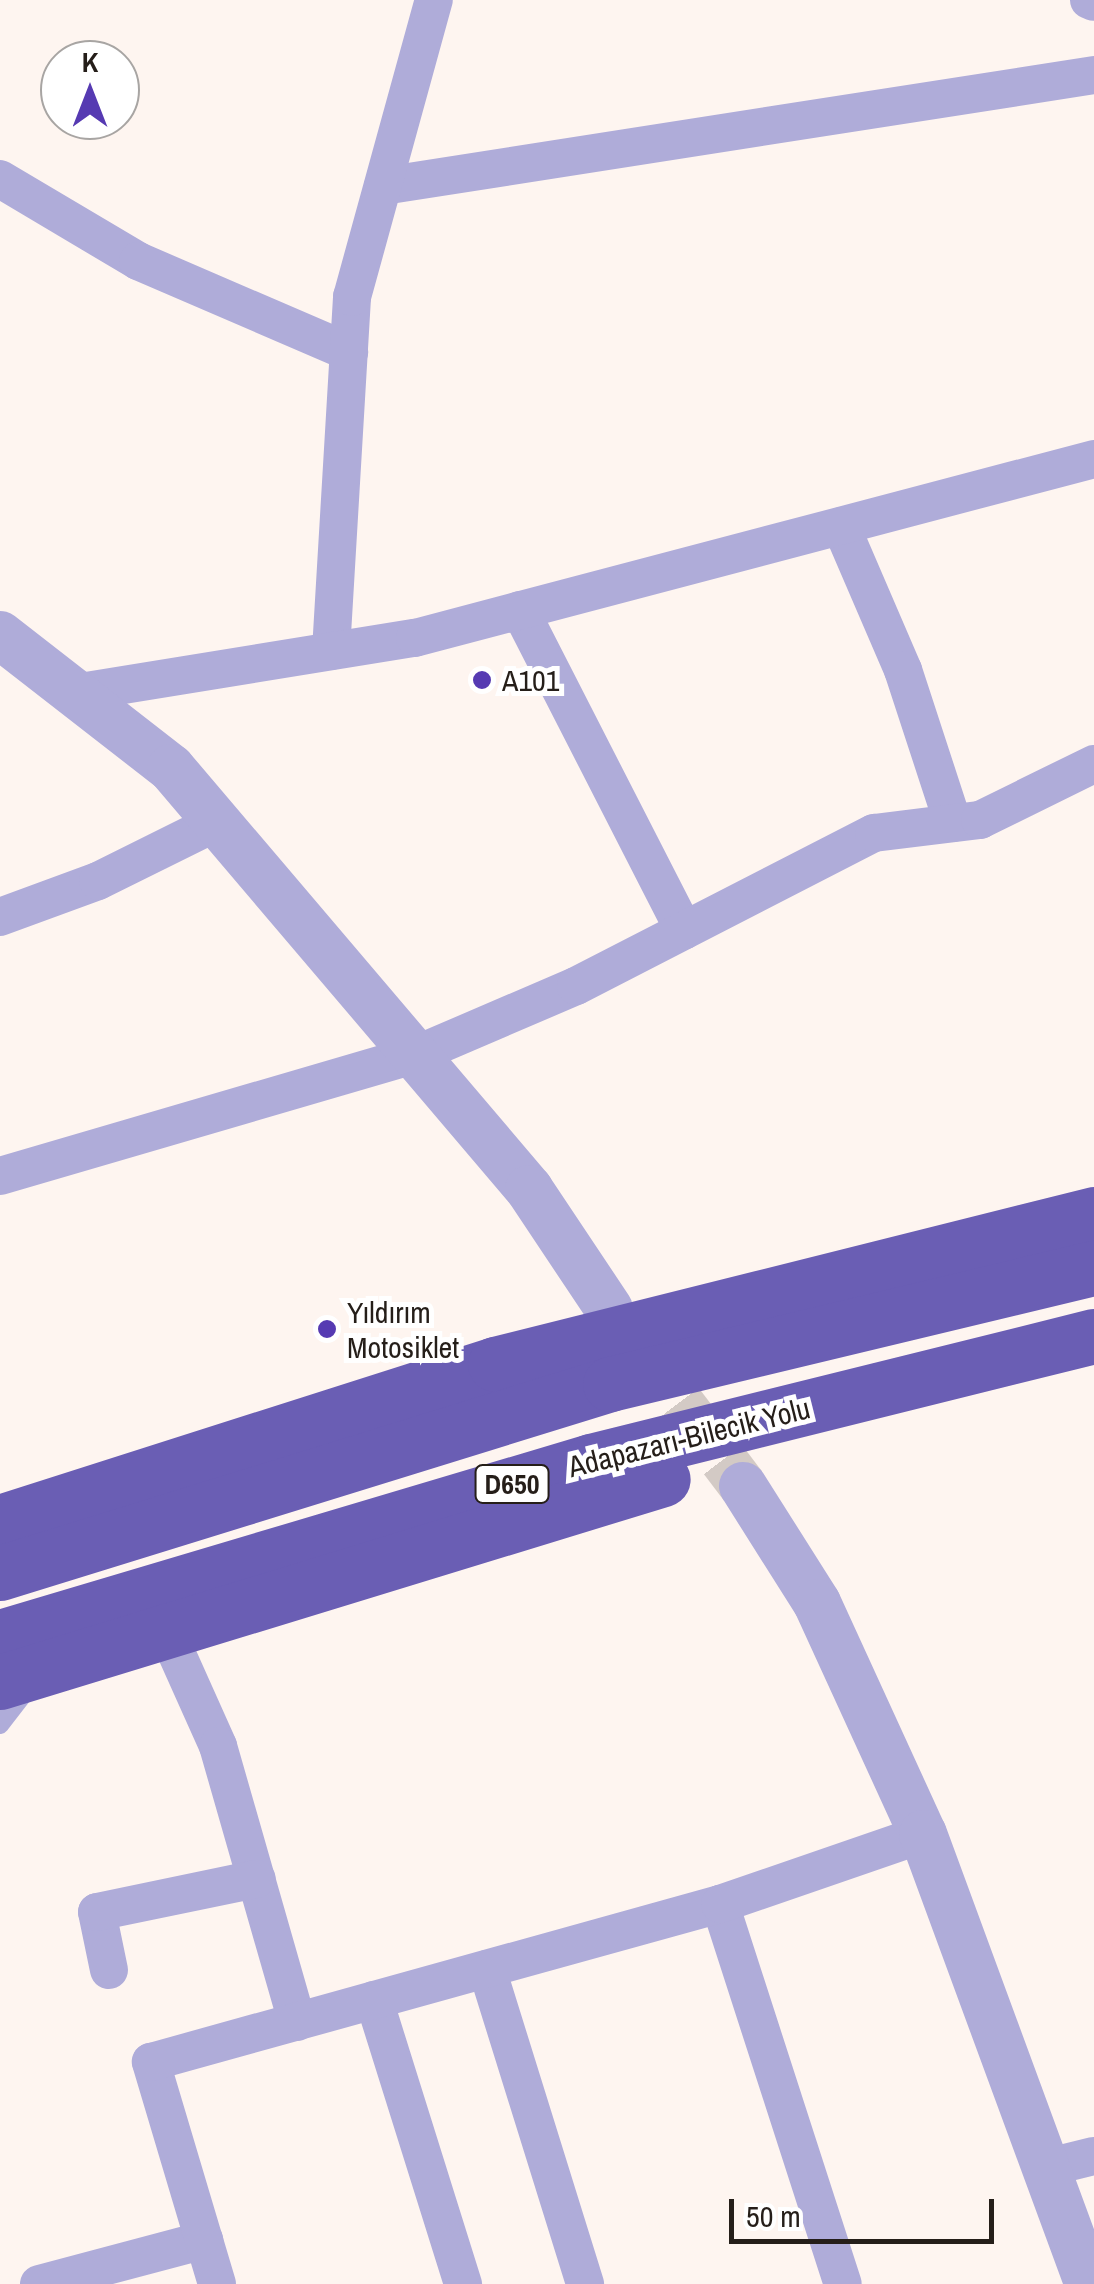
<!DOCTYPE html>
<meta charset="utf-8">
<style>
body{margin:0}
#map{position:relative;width:1094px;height:2284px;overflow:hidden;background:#fef5f0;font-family:"Archivo Narrow",sans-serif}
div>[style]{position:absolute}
.tertiary-tunnel>*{height:48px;margin-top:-24px;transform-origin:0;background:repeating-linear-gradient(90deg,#d3cac5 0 48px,transparent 0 72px)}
.service>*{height:18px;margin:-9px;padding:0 9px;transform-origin:9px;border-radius:9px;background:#afacd9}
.minor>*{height:38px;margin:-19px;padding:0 19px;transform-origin:19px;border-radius:19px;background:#afacd9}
.tertiary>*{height:48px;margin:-24px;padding:0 24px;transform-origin:24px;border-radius:24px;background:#afacd9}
.trunk>*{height:55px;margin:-27.5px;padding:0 27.5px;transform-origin:27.5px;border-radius:27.5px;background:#6a5eb4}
.dots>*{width:28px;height:28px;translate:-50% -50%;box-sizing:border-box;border:5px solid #fff;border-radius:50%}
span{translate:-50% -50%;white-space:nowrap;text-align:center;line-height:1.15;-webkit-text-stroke:10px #fff;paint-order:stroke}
.shield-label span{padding:2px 8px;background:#fff;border:2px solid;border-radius:8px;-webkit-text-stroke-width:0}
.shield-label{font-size:28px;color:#251e19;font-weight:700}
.poi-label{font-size:30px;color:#251e19}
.left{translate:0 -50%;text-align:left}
.street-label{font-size:30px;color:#251e19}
.north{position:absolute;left:40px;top:40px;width:100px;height:100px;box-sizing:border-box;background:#fff;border:2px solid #a8a5a3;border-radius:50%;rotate:0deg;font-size:28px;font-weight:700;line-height:40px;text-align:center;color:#251e19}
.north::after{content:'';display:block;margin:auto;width:35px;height:45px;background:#563ab2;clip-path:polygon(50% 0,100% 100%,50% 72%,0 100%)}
.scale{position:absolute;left:729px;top:2199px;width:265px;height:45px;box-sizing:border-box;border:5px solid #251e19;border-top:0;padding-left:12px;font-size:30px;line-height:35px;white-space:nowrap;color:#251e19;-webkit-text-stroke:8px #fff;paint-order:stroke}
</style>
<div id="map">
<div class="tertiary-tunnel">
<i style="left:636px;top:1345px;width:177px;rotate:52.8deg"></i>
</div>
<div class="service">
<i style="left:0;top:1725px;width:44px;rotate:-52.4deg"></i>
</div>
<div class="minor">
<i style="left:1089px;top:0;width:5px;rotate:22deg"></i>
<i style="left:0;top:179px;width:161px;rotate:30.7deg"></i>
<i style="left:138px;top:261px;width:230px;rotate:23.3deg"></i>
<i style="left:383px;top:186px;width:720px;rotate:-8.87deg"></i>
<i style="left:841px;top:526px;width:157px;rotate:66.7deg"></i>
<i style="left:903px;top:670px;width:161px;rotate:71.9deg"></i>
<i style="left:520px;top:610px;width:360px;rotate:62.9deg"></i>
<i style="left:331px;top:651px;width:355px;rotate:-86.6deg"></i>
<i style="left:352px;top:297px;width:308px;rotate:-74.6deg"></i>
<i style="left:74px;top:693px;width:345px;rotate:-9.2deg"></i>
<i style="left:415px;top:638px;width:702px;rotate:-14.77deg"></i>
<i style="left:0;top:917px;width:104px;rotate:-20.2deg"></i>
<i style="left:98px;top:881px;width:133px;rotate:-26.4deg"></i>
<i style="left:0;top:1176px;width:432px;rotate:-16.3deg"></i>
<i style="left:415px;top:1055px;width:175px;rotate:-23.2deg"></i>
<i style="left:576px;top:986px;width:335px;rotate:-27.2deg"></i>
<i style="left:874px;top:833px;width:107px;rotate:-7deg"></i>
<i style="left:980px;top:820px;width:127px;rotate:-26.2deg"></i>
<i style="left:167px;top:1632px;width:125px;rotate:65.9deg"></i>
<i style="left:218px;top:1746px;width:287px;rotate:74deg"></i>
<i style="left:720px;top:1904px;width:399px;rotate:72.1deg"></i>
<i style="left:487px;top:1969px;width:330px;rotate:72.7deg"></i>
<i style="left:109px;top:1970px;width:59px;rotate:-101.7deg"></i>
<i style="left:97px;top:1912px;width:163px;rotate:-11.7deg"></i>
<i style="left:374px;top:2000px;width:298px;rotate:72.6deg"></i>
<i style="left:1045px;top:2168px;width:50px;rotate:-13.8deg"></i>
<i style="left:39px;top:2284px;width:171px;rotate:-14.9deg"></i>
<i style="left:217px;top:2284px;width:232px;rotate:-106.6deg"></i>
<i style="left:151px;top:2062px;width:591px;rotate:-15.52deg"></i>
<i style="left:720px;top:1904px;width:215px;rotate:-19deg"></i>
</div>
<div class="tertiary">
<i style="left:0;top:635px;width:217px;rotate:37.9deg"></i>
<i style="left:171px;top:768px;width:553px;rotate:49.62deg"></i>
<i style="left:529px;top:1189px;width:144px;rotate:56.3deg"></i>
<i style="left:743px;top:1486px;width:138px;rotate:57.7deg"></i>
<i style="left:817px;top:1603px;width:254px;rotate:65.4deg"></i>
<i style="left:923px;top:1834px;width:480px;rotate:69.8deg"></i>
</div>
<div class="trunk">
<i style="left:0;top:1522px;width:520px;rotate:-17.7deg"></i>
<i style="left:495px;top:1364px;width:617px;rotate:-14.06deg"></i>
<i style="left:0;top:1573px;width:639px;rotate:-17.21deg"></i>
<i style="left:610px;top:1384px;width:498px;rotate:-13.5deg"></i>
<i style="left:0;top:1637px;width:617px;rotate:-16.58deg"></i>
<i style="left:591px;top:1461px;width:518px;rotate:-13.96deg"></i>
<i style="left:0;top:1682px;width:693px;rotate:-17.02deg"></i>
</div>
<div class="dots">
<i style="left:482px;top:680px;background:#563ab2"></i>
<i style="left:327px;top:1329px;background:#563ab2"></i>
</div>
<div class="shield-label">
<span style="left:512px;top:1484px">D650</span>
</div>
<div class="poi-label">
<span class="left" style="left:502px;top:680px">A101</span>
<span class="left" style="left:347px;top:1329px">Yıldırım<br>Motosiklet</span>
</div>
<div class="street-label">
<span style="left:689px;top:1437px;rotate:-14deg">Adapazarı-Bilecik Yolu</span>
</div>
<div class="north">K</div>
<div class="scale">50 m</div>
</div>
